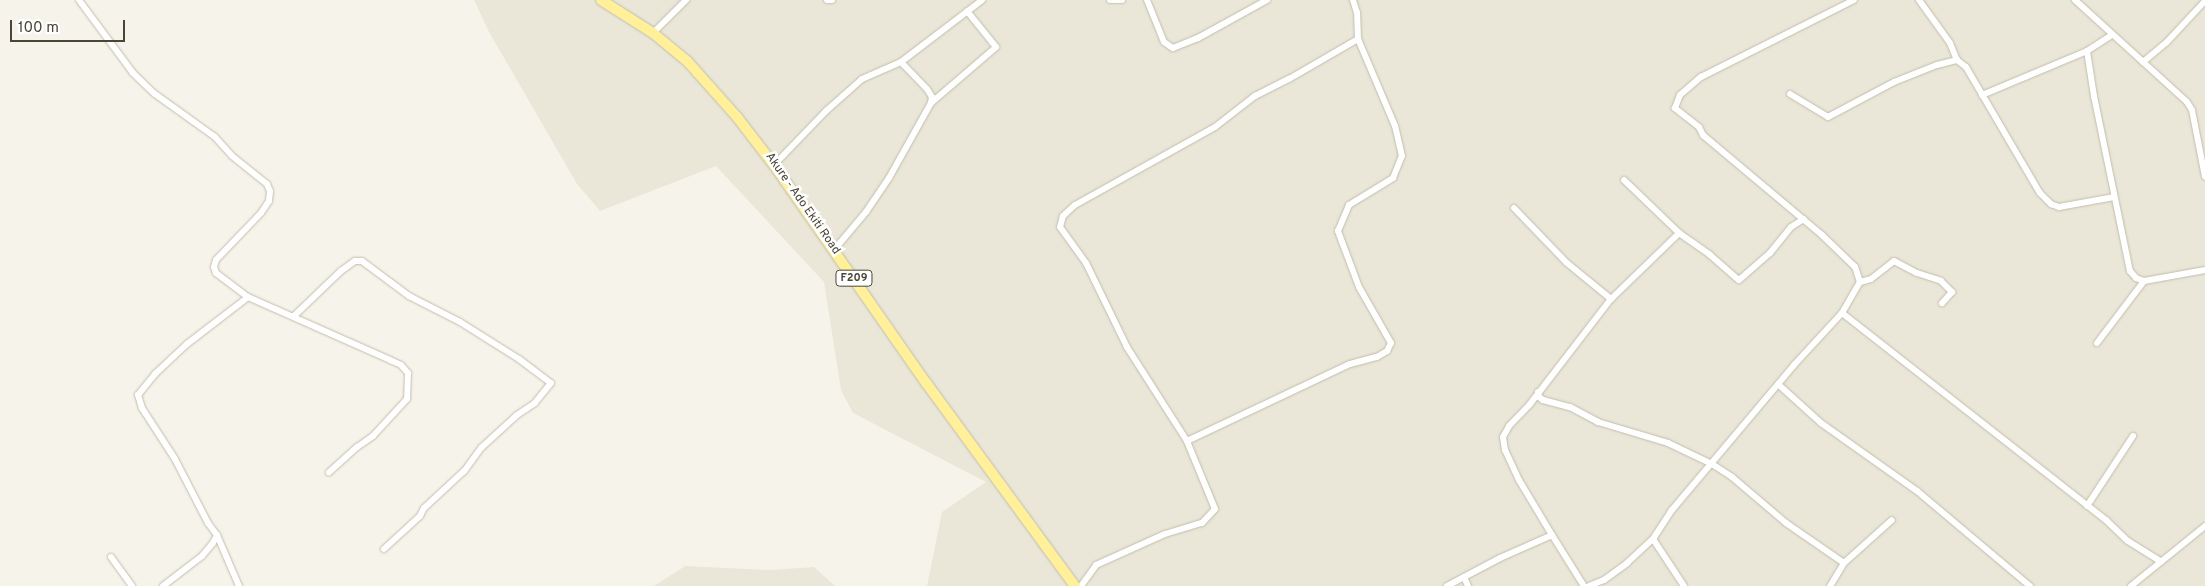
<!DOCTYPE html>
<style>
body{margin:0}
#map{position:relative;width:2205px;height:586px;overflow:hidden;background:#f6f4ea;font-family:Overpass,sans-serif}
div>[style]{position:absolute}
.residential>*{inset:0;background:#eae7d8}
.roads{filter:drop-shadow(0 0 1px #c2bdac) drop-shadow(0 0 1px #c2bdac)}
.minor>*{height:6px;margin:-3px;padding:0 3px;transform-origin:3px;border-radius:3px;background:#fff}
.primary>*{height:10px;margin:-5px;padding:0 5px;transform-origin:5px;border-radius:5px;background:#fff099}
span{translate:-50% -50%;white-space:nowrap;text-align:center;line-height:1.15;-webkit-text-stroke:5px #fff;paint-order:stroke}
.shield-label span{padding:1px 4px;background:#fff;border:1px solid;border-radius:4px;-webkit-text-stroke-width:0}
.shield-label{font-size:11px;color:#4a4537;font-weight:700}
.street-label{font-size:12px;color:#4a4537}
.scale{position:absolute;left:10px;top:20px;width:115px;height:22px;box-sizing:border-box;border:2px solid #4a4537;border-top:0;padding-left:6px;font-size:15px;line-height:18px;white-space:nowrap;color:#4a4537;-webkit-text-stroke:4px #fff;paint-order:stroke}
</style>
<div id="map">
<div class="residential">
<i style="clip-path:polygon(474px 0,2205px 0,2205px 586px,927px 586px,942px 512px,986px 482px,853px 413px,841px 390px,824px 282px,716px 166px,600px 211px,577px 184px,489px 32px)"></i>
<i style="clip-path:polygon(685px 566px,770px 570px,814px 567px,835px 586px,654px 586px)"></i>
</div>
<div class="roads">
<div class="minor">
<i style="left:79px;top:0;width:91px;rotate:53.5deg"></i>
<i style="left:133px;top:73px;width:30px;rotate:44deg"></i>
<i style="left:155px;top:94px;width:74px;rotate:35.6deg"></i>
<i style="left:215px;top:137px;width:25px;rotate:48deg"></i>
<i style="left:232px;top:156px;width:45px;rotate:38.7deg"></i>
<i style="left:267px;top:184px;width:8px;rotate:67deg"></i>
<i style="left:270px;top:191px;width:10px;rotate:96deg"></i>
<i style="left:269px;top:201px;width:14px;rotate:124deg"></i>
<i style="left:261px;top:213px;width:65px;rotate:133.8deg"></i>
<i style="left:216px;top:260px;width:7px;rotate:106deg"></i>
<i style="left:214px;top:267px;width:6px;rotate:72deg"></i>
<i style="left:216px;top:273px;width:40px;rotate:37deg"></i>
<i style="left:248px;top:297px;width:155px;rotate:23.9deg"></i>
<i style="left:390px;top:360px;width:12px;rotate:24deg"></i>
<i style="left:401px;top:365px;width:11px;rotate:49deg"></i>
<i style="left:408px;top:373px;width:26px;rotate:92deg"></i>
<i style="left:407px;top:399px;width:50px;rotate:132.6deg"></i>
<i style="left:373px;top:436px;width:19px;rotate:145deg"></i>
<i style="left:357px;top:447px;width:38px;rotate:138deg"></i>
<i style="left:827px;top:0;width:5px"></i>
<i style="left:1110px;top:0;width:12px"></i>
<i style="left:1147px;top:0;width:45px;rotate:68deg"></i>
<i style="left:1164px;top:42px;width:11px;rotate:34deg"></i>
<i style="left:1173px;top:48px;width:27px;rotate:-22deg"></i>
<i style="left:1198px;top:38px;width:79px;rotate:-28.8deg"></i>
<i style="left:1919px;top:0;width:53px;rotate:54.2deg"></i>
<i style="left:1950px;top:43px;width:18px;rotate:68deg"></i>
<i style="left:1957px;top:60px;width:11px;rotate:38deg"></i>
<i style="left:1966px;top:67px;width:146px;rotate:59.6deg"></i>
<i style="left:2040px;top:193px;width:16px;rotate:45deg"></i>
<i style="left:2051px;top:204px;width:9px;rotate:21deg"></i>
<i style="left:2059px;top:207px;width:56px;rotate:-10.3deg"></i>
<i style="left:2075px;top:0;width:151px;rotate:42.3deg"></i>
<i style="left:2187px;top:102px;width:9px;rotate:58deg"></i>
<i style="left:2192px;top:110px;width:68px;rotate:79deg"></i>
<i style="left:653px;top:33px;width:47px;rotate:-45deg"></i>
<i style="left:2087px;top:51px;width:46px;rotate:81.2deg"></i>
<i style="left:2094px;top:96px;width:179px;rotate:78.4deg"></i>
<i style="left:2130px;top:271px;width:9px;rotate:49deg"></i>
<i style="left:2136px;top:278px;width:9px;rotate:21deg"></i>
<i style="left:2144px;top:281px;width:62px;rotate:-10.2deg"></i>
<i style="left:2143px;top:62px;width:30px;rotate:-40deg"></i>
<i style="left:2166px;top:43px;width:57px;rotate:-47.1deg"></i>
<i style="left:1790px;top:94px;width:44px;rotate:31.2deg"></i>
<i style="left:1828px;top:117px;width:75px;rotate:-27.9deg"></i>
<i style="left:1894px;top:82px;width:46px;rotate:-21.6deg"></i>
<i style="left:1937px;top:65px;width:21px;rotate:-14deg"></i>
<i style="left:1982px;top:95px;width:114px;rotate:-22.7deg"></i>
<i style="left:2087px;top:51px;width:30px;rotate:-33deg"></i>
<i style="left:931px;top:103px;width:86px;rotate:-40.7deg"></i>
<i style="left:996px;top:47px;width:46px;rotate:-128.9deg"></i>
<i style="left:774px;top:165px;width:75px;rotate:-46.1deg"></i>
<i style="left:826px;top:111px;width:48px;rotate:-41.6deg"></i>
<i style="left:862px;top:79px;width:43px;rotate:-23.6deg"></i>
<i style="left:901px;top:62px;width:102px;rotate:-37.4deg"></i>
<i style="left:1624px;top:180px;width:76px;rotate:43.9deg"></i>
<i style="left:1679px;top:233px;width:38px;rotate:35deg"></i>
<i style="left:1710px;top:255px;width:38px;rotate:41deg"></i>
<i style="left:1739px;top:280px;width:41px;rotate:-41.1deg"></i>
<i style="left:1770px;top:253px;width:33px;rotate:-51deg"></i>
<i style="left:1791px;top:227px;width:15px;rotate:-32deg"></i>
<i style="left:1514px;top:208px;width:76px;rotate:46.1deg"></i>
<i style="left:1567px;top:263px;width:57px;rotate:39.3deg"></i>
<i style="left:834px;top:250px;width:50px;rotate:-49.9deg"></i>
<i style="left:866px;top:212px;width:41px;rotate:-55.9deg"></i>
<i style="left:889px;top:178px;width:86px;rotate:-60.8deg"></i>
<i style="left:931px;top:103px;width:6px;rotate:-81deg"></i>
<i style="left:932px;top:97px;width:9px;rotate:-122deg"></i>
<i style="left:927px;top:89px;width:37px;rotate:-134deg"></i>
<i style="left:1860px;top:282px;width:11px;rotate:-15deg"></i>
<i style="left:1871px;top:279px;width:29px;rotate:-38deg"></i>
<i style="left:1894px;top:261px;width:26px;rotate:28deg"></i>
<i style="left:1917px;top:273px;width:25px;rotate:18deg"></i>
<i style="left:1941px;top:281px;width:16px;rotate:45deg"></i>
<i style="left:1952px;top:292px;width:15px;rotate:132deg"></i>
<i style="left:1842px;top:313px;width:335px;rotate:38.1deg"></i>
<i style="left:2106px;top:520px;width:30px;rotate:44deg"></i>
<i style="left:2128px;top:541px;width:39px;rotate:32deg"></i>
<i style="left:294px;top:316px;width:65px;rotate:-43.8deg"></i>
<i style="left:341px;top:271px;width:17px;rotate:-36deg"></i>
<i style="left:355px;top:261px;width:7px"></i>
<i style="left:362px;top:261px;width:59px;rotate:36.7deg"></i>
<i style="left:409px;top:296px;width:57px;rotate:27deg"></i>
<i style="left:460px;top:322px;width:70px;rotate:32.1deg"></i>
<i style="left:519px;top:359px;width:40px;rotate:37deg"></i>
<i style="left:551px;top:383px;width:26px;rotate:129deg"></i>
<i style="left:535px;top:403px;width:23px;rotate:146deg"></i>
<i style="left:516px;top:416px;width:47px;rotate:137.6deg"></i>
<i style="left:481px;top:448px;width:29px;rotate:126deg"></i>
<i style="left:464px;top:471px;width:54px;rotate:137.2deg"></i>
<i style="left:424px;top:508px;width:9px;rotate:117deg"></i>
<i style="left:420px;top:516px;width:49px;rotate:137.5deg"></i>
<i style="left:2097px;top:343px;width:78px;rotate:-52.8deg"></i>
<i style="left:1779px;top:385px;width:57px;rotate:42.1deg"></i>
<i style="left:1821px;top:423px;width:118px;rotate:35.3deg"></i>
<i style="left:1917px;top:491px;width:148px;rotate:40.1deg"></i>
<i style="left:1538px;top:392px;width:5px;rotate:79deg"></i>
<i style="left:1539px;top:397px;width:5px;rotate:37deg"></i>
<i style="left:1543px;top:400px;width:28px;rotate:15deg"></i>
<i style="left:1570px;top:407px;width:32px;rotate:28deg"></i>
<i style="left:1598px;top:422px;width:73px;rotate:16.7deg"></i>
<i style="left:1668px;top:443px;width:49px;rotate:25.5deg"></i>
<i style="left:1712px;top:464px;width:24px;rotate:33deg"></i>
<i style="left:1732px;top:477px;width:71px;rotate:40.4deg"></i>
<i style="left:1786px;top:523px;width:70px;rotate:34.6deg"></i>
<i style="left:1844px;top:563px;width:27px;rotate:121deg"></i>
<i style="left:1187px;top:441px;width:180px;rotate:-25.3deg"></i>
<i style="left:1350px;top:364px;width:28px;rotate:-15deg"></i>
<i style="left:1377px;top:357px;width:12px;rotate:-31deg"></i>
<i style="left:1387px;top:351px;width:9px;rotate:-63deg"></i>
<i style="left:1391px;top:343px;width:64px;rotate:-119.7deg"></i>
<i style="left:1359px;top:287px;width:60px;rotate:-110.6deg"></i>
<i style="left:1338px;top:231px;width:28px;rotate:-67deg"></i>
<i style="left:1349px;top:205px;width:52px;rotate:-31.5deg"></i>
<i style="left:1393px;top:178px;width:24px;rotate:-68deg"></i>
<i style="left:1402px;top:156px;width:31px;rotate:-103deg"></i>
<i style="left:1395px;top:126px;width:95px;rotate:-113deg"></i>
<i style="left:2087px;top:506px;width:84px;rotate:-56.7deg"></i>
<i style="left:1552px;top:535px;width:64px;rotate:-121deg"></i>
<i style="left:1519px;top:480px;width:33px;rotate:-115deg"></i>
<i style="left:1505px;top:450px;width:13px;rotate:-99deg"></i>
<i style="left:1503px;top:437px;width:13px;rotate:-61deg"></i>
<i style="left:1509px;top:426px;width:30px;rotate:-46deg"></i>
<i style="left:1530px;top:404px;width:133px;rotate:-52.4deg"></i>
<i style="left:1611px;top:299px;width:95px;rotate:-44.1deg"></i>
<i style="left:1653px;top:539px;width:56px;rotate:56.6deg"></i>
<i style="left:111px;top:557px;width:36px;rotate:54deg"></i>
<i style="left:1844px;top:563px;width:64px;rotate:-41.9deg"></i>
<i style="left:1464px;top:577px;width:10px;rotate:66deg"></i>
<i style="left:163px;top:586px;width:49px;rotate:-37.6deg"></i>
<i style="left:202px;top:556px;width:17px;rotate:-50deg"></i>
<i style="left:213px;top:543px;width:9px;rotate:-63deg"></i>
<i style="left:239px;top:586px;width:56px;rotate:-113.3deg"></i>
<i style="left:217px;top:535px;width:15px;rotate:-127deg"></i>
<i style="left:208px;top:523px;width:72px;rotate:-117.3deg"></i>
<i style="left:175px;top:459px;width:61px;rotate:-122.9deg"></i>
<i style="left:142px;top:408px;width:14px;rotate:-107deg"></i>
<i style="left:138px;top:395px;width:27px;rotate:-51deg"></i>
<i style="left:155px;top:374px;width:44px;rotate:-43.2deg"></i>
<i style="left:187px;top:344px;width:77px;rotate:-37.6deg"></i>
<i style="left:1081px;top:586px;width:26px;rotate:-54deg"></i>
<i style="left:1096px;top:565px;width:76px;rotate:-24.2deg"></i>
<i style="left:1165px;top:534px;width:39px;rotate:-17deg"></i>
<i style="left:1202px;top:523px;width:19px;rotate:-47deg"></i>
<i style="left:1215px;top:509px;width:74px;rotate:-112.4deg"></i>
<i style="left:1187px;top:441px;width:112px;rotate:-122.6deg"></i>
<i style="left:1127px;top:347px;width:93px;rotate:-116deg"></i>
<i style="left:1086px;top:263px;width:44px;rotate:-125.8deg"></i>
<i style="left:1060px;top:227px;width:11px;rotate:-75deg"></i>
<i style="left:1063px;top:216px;width:16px;rotate:-43deg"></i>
<i style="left:1075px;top:205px;width:160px;rotate:-29.1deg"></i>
<i style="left:1215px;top:127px;width:51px;rotate:-37.8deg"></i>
<i style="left:1255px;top:96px;width:38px;rotate:-27deg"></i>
<i style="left:1289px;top:79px;width:80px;rotate:-30.1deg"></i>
<i style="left:1358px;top:39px;width:26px;rotate:-92deg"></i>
<i style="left:1357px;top:13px;width:14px;rotate:-107deg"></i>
<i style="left:1447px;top:586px;width:60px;rotate:-27.8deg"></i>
<i style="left:1500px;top:558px;width:57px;rotate:-23.9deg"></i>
<i style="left:1552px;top:535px;width:60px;rotate:57.9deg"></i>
<i style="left:1589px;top:586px;width:16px;rotate:-22deg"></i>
<i style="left:1604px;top:580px;width:29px;rotate:-36deg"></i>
<i style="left:1627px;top:563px;width:35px;rotate:-43deg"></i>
<i style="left:1653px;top:539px;width:35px;rotate:-57deg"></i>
<i style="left:1672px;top:510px;width:189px;rotate:-49.9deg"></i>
<i style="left:1794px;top:365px;width:71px;rotate:-47.3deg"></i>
<i style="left:1842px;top:313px;width:36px;rotate:-60deg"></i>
<i style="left:1860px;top:282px;width:16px;rotate:-108deg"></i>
<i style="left:1855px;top:267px;width:46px;rotate:-135.9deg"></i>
<i style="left:1822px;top:235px;width:155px;rotate:-140deg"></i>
<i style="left:1703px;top:135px;width:9px;rotate:-117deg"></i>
<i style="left:1699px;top:127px;width:31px;rotate:-142deg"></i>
<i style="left:1675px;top:108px;width:14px;rotate:-69deg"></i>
<i style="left:1680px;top:95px;width:28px;rotate:-41deg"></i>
<i style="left:1701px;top:77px;width:171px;rotate:-26.7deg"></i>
<i style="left:2131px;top:586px;width:95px;rotate:-39deg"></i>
</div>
<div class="primary">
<i style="left:601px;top:0;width:62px;rotate:32.4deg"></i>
<i style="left:653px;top:33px;width:45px;rotate:39.6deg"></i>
<i style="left:688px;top:62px;width:74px;rotate:48.3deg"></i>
<i style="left:737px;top:117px;width:61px;rotate:52.4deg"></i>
<i style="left:774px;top:165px;width:267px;rotate:55.1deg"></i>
<i style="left:927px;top:384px;width:250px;rotate:53.8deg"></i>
</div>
</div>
<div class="shield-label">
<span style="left:854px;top:278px">F209</span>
</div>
<div class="street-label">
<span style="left:802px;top:204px;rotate:55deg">Akure - Ado Ekiti Road</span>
</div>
<div class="scale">100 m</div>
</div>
